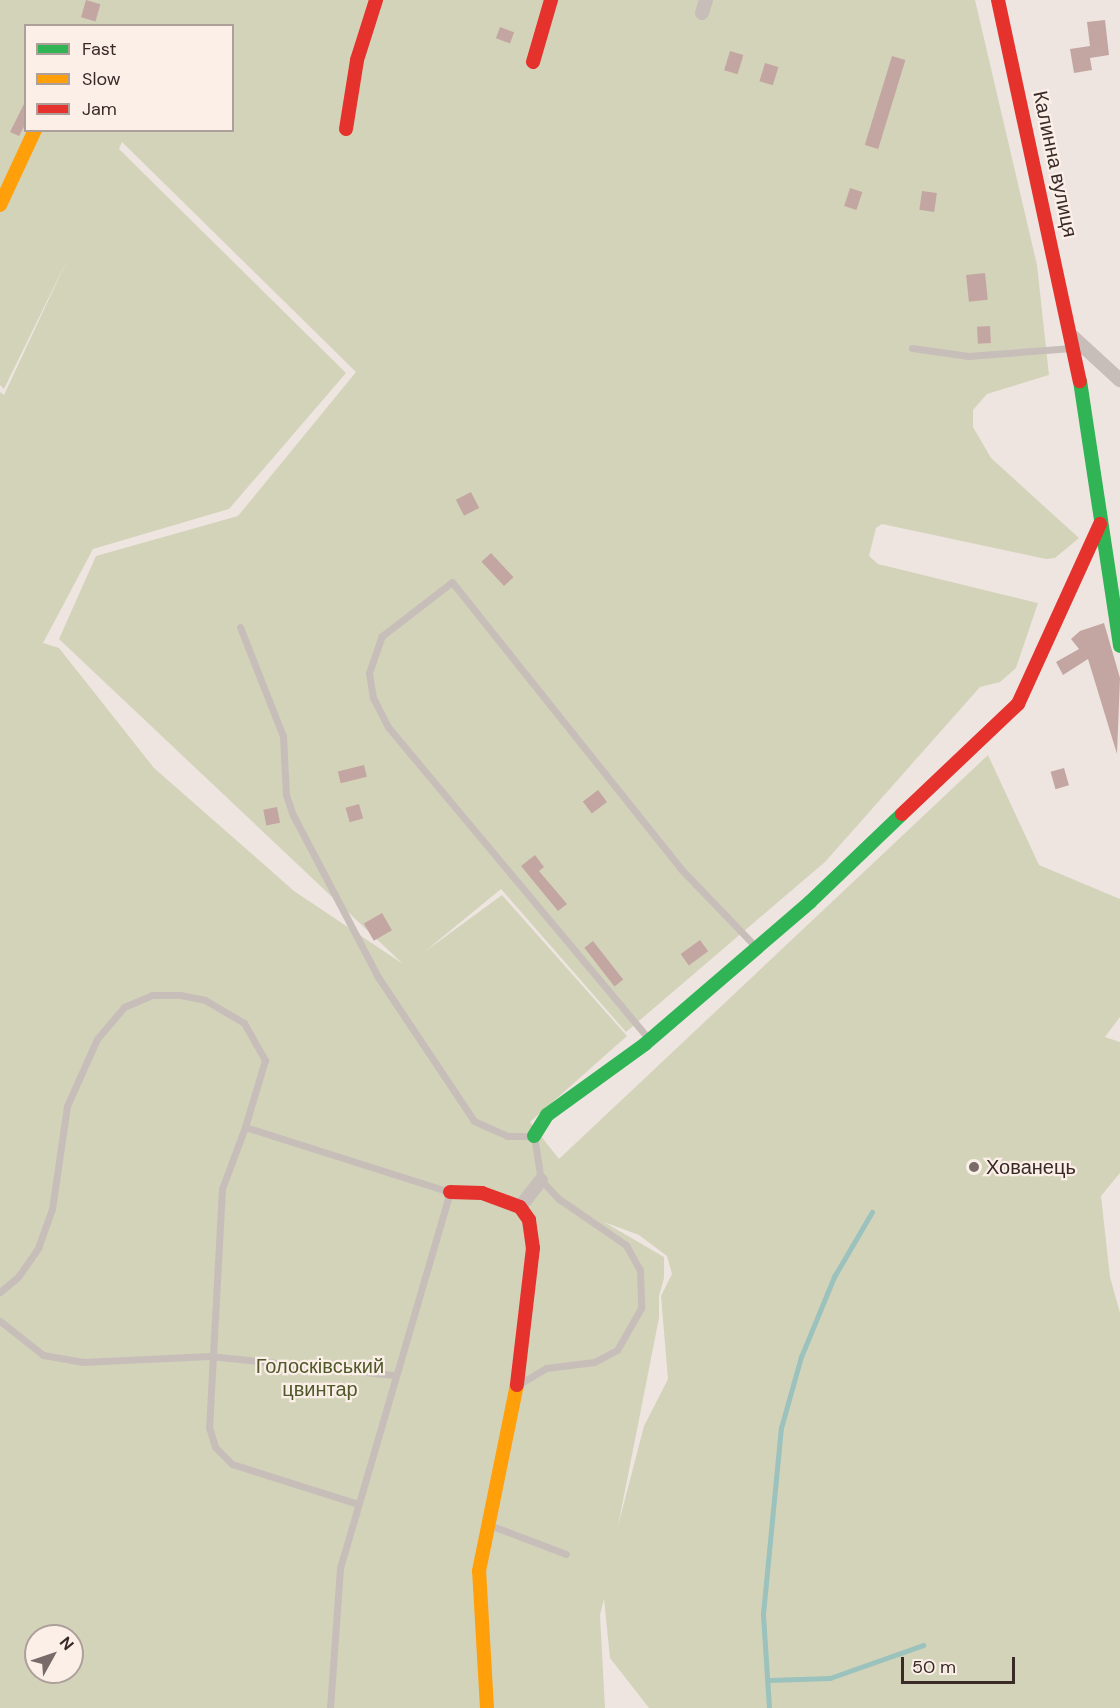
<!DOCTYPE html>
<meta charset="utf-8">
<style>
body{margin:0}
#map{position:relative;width:1120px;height:1708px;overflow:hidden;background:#eee5e1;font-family:"DM Sans",sans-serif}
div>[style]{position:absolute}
.green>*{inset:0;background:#d3d3ba}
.stream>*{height:4.5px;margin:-2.25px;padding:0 2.25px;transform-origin:2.25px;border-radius:2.25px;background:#9bc2bc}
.building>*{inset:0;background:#c3a6a1;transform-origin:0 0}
.lane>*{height:7px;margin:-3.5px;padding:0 3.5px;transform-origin:3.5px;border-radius:3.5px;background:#c7beba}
.street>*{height:14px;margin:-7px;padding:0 7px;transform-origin:7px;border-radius:7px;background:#c7beba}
.fast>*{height:14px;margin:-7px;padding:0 7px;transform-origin:7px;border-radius:7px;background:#30b455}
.slow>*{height:14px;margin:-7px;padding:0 7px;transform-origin:7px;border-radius:7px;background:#ff9f0a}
.jam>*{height:14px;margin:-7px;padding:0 7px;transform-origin:7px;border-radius:7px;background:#e5322d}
.dots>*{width:16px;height:16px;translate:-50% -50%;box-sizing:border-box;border:3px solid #fbefe8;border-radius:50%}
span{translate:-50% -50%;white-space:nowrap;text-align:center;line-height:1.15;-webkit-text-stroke:4.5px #fbefe8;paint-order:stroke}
.street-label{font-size:20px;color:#392a28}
.poi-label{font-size:20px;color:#392a28}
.left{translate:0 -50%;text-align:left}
.park-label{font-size:20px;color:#4f592a}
.legend{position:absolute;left:24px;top:24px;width:210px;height:108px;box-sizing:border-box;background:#fbefe8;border:2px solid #ada09b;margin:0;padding:8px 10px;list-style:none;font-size:18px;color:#392a28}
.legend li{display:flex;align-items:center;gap:12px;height:30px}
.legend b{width:30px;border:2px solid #ada09b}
.north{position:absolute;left:24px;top:1624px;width:60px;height:60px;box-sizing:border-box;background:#fbefe8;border:2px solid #ada09b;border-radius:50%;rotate:50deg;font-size:16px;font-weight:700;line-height:24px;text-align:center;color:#392a28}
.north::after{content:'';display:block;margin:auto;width:21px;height:27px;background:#786b69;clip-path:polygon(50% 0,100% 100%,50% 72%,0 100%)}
.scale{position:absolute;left:901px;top:1657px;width:114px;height:27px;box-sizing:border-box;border:3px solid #392a28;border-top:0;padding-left:8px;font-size:18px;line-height:21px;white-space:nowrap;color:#392a28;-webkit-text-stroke:4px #fbefe8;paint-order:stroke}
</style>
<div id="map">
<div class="green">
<i style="clip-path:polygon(evenodd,0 0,975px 0,1037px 265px,1049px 375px,987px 394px,973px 410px,973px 427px,991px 458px,1079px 538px,1055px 558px,1046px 559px,882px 524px,876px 528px,869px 556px,878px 564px,1038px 603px,1016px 668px,1000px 682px,980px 687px,825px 862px,626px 1032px,501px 889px,423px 953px,502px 895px,627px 1036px,530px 1122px,559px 1159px,988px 755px,1039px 865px,1120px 899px,1120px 1017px,1105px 1037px,1120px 1042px,1120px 1173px,1101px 1196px,1110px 1277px,1120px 1313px,1120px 1708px,649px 1708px,610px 1658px,604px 1599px,600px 1615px,605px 1708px,0 1708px,0 392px,4px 395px,69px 256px,4px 389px,0 385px,0 0,26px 26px,232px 26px,232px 130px,26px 130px,26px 26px,0 0,122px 142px,356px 372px,238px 516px,96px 556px,59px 639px,403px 964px,294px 891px,154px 768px,59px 648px,43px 643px,93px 549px,229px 509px,346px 373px,119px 149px,122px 142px,0 0,604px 1222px,639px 1235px,667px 1256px,672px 1274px,661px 1296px,668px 1379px,644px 1426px,618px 1526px,659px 1318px,659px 1296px,664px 1278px,664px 1257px,604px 1222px,0 0,36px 1636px,72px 1636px,72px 1672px,36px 1672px,36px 1636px)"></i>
</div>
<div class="stream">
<i style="left:770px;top:1680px;width:60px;rotate:-1.9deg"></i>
<i style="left:830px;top:1678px;width:99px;rotate:-19.5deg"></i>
<i style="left:769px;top:1708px;width:94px;rotate:-93.7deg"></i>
<i style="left:763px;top:1614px;width:187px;rotate:-84.5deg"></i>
<i style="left:781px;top:1428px;width:74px;rotate:-74.3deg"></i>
<i style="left:801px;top:1357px;width:87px;rotate:-67.6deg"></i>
<i style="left:834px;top:1277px;width:75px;rotate:-59.7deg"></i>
</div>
<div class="building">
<i style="left:86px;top:0;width:15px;height:18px;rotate:16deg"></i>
<i style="clip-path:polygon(1105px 20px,1109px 55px,1090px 58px,1092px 70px,1074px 73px,1070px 49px,1090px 46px,1087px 22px)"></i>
<i style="left:500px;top:27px;width:15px;height:12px;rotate:20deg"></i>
<i style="left:730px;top:51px;width:14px;height:20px;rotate:17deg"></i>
<i style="left:892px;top:56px;width:14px;height:93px;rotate:17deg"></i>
<i style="left:765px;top:63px;width:14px;height:19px;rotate:17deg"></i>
<i style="clip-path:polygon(26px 100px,26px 123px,19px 136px,10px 132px)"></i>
<i style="left:850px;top:188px;width:13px;height:19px;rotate:18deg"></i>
<i style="left:922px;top:191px;width:15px;height:19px;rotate:8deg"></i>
<i style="left:985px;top:273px;width:27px;height:19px;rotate:84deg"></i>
<i style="left:990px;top:326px;width:17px;height:13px;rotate:87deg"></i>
<i style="left:471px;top:492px;width:18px;height:17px;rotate:63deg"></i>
<i style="left:491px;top:553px;width:33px;height:13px;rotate:47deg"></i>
<i style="clip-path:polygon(1104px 623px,1120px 678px,1117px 754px,1088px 659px,1063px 675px,1056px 662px,1079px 649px,1071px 639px,1080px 631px)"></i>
<i style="left:364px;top:765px;width:12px;height:27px;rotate:76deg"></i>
<i style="left:1064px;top:768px;width:18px;height:14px;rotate:74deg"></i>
<i style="left:598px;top:790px;width:15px;height:19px;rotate:53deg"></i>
<i style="left:359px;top:804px;width:15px;height:14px;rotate:74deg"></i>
<i style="left:277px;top:807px;width:16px;height:14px;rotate:79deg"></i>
<i style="clip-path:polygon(535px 855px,544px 867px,539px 871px,567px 904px,558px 911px,521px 866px)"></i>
<i style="left:382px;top:913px;width:20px;height:21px;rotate:60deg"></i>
<i style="left:700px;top:940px;width:14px;height:24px;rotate:54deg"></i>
<i style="left:593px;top:941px;width:49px;height:11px;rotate:52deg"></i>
</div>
<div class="lane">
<i style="left:912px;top:348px;width:57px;rotate:8.1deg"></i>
<i style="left:968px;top:356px;width:104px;rotate:-4.4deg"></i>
<i style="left:240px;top:627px;width:117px;rotate:68.5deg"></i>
<i style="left:283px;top:736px;width:59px;rotate:87.1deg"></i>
<i style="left:286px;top:795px;width:21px;rotate:71deg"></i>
<i style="left:293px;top:815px;width:183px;rotate:62.3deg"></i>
<i style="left:378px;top:977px;width:173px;rotate:56.3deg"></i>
<i style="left:474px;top:1121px;width:36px;rotate:24deg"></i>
<i style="left:507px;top:1136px;width:27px"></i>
<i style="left:534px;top:1136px;width:45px;rotate:81deg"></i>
<i style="left:541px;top:1180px;width:26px;rotate:47deg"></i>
<i style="left:559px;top:1199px;width:81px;rotate:34.5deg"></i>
<i style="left:626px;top:1245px;width:29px;rotate:61deg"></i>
<i style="left:640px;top:1270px;width:38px;rotate:88deg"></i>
<i style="left:641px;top:1308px;width:48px;rotate:119.7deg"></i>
<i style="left:617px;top:1350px;width:26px;rotate:152deg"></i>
<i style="left:594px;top:1362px;width:48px;rotate:172.9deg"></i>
<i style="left:546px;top:1368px;width:26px;rotate:149deg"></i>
<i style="left:648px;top:1038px;width:405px;rotate:-129.9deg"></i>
<i style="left:388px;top:727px;width:33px;rotate:-117deg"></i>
<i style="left:373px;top:698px;width:25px;rotate:-99deg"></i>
<i style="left:369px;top:673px;width:39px;rotate:-71deg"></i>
<i style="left:382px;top:636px;width:88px;rotate:-37.6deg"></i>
<i style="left:452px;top:582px;width:366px;rotate:51.4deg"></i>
<i style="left:680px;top:868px;width:108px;rotate:46.1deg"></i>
<i style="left:0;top:1292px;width:23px;rotate:-40deg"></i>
<i style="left:18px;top:1277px;width:35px;rotate:-55deg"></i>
<i style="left:38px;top:1248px;width:41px;rotate:-70.3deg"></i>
<i style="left:52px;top:1209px;width:104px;rotate:-81.7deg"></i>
<i style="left:67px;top:1106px;width:73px;rotate:-65.9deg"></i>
<i style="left:97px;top:1039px;width:42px;rotate:-49.8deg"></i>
<i style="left:124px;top:1007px;width:30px;rotate:-23deg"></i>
<i style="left:152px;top:995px;width:28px"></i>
<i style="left:180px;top:995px;width:25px;rotate:11deg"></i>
<i style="left:205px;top:1000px;width:45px;rotate:30.5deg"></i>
<i style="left:244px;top:1023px;width:43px;rotate:60.4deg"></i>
<i style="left:265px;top:1060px;width:70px;rotate:106.6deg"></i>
<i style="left:0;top:1321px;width:55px;rotate:38.3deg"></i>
<i style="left:43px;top:1355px;width:41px;rotate:9.9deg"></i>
<i style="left:83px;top:1362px;width:127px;rotate:-2.7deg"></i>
<i style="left:210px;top:1356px;width:184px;rotate:5.9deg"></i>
<i style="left:492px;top:1526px;width:79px;rotate:20.7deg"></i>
<i style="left:330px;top:1708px;width:140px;rotate:-85.9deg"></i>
<i style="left:340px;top:1568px;width:392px;rotate:-73.7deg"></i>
<i style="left:450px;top:1192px;width:215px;rotate:-162.4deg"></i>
<i style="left:245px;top:1127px;width:66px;rotate:110.4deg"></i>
<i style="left:222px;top:1189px;width:238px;rotate:93.1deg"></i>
<i style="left:209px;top:1427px;width:21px;rotate:73deg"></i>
<i style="left:215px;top:1447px;width:24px;rotate:45deg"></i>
<i style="left:232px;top:1464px;width:132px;rotate:17.6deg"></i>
</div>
<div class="street">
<i style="left:702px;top:13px;width:14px;rotate:-73deg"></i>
<i style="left:1073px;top:337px;width:64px;rotate:42.5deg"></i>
<i style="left:520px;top:1207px;width:34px;rotate:-52deg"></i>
</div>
<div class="fast">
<i style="left:1080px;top:381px;width:268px;rotate:81.4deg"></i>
<i style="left:534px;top:1136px;width:25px;rotate:-58deg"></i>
<i style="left:547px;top:1115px;width:121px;rotate:-35.9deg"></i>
<i style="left:645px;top:1044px;width:218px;rotate:-40.7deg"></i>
<i style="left:810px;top:902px;width:127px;rotate:-43.7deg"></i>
</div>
<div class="slow">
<i style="left:0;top:205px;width:83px;rotate:-65deg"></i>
<i style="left:487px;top:1708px;width:137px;rotate:-93.3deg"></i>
<i style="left:479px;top:1571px;width:190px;rotate:-78.5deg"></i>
</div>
<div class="jam">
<i style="left:998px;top:0;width:390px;rotate:77.9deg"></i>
<i style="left:533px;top:62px;width:65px;rotate:-73.8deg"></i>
<i style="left:346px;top:129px;width:70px;rotate:-80.9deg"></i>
<i style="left:357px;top:60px;width:63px;rotate:-72.4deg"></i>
<i style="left:902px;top:814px;width:160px;rotate:-43.5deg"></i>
<i style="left:1018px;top:704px;width:198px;rotate:-65.5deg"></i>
<i style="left:450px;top:1192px;width:32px;rotate:2deg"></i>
<i style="left:482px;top:1193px;width:40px;rotate:20.2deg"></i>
<i style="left:520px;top:1207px;width:16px;rotate:55deg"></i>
<i style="left:529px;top:1220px;width:28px;rotate:82deg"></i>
<i style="left:533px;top:1248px;width:138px;rotate:96.7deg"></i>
</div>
<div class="dots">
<i style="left:974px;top:1167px;background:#786b69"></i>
</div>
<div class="street-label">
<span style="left:1055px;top:164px;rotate:78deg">Калинна вулиця</span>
</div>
<div class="poi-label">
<span class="left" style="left:986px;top:1167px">Хованець</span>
</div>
<div class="park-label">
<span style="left:320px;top:1378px">Голосківський<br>цвинтар</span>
</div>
<ul class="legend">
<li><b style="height:8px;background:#30b455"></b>Fast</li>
<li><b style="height:8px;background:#ff9f0a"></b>Slow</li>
<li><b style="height:8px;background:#e5322d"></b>Jam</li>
</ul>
<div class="north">N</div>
<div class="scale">50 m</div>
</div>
